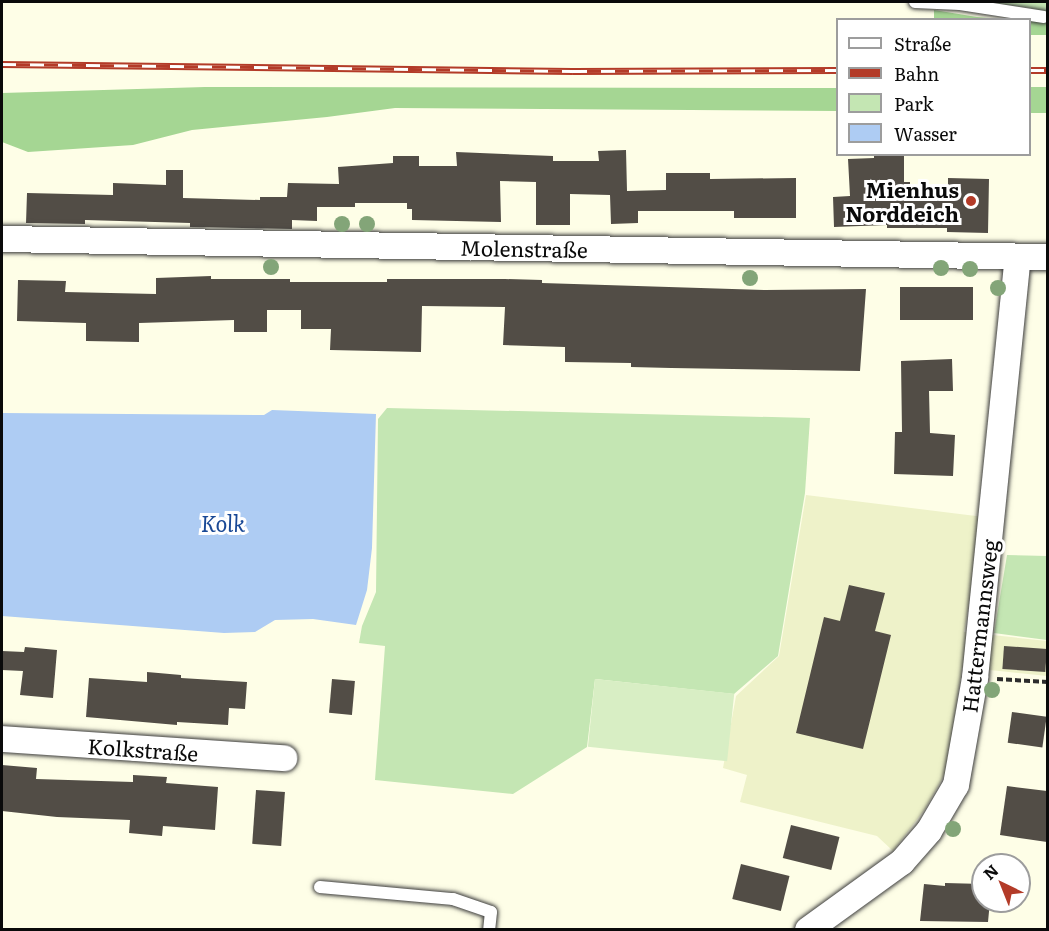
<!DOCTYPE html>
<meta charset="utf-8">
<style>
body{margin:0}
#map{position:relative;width:1049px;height:931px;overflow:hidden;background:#fefee7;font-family:Literata,serif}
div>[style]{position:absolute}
.farmland>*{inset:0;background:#eef2c9}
.green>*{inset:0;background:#c4e6b3}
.forest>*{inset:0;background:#a5d693;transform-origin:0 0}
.pitch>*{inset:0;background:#d8eec4;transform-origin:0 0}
.water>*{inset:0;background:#aeccf3}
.building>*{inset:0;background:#524d46;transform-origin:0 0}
.path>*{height:4px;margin-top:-2px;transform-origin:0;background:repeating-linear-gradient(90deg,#2c2c2c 0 6px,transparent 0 9px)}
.roads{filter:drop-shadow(0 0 2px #3d3d3d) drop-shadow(0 0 2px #3d3d3d)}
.service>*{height:12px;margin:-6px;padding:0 6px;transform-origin:6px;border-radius:6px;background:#fff}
.minor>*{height:26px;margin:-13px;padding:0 13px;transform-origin:13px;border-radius:13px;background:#fff}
.rail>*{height:7px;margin-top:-3.5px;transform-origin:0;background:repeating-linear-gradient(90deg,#fff 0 14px,#b33b28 0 28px);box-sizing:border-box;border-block:2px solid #b33b28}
.trees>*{width:16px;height:16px;margin:-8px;border-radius:50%;background:#83a578}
.dots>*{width:16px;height:16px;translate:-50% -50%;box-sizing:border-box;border:3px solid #fff;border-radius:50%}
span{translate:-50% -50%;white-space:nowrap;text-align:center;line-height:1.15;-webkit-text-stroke:6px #fff;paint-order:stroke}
.poi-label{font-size:21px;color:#0a0a0a;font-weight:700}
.right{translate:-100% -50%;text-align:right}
.street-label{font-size:21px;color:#0a0a0a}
.water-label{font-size:22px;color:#194895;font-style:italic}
.frame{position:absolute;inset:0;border:3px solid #0a0a0a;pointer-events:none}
.legend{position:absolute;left:836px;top:18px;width:195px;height:138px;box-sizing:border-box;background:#fff;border:2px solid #9d9d9d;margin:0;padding:8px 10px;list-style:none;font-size:18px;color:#0a0a0a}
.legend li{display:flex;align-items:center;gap:12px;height:30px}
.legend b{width:30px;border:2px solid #9d9d9d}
.north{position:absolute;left:971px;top:853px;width:60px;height:60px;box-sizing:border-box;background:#fff;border:2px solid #9d9d9d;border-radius:50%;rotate:317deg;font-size:16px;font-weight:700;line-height:24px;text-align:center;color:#0a0a0a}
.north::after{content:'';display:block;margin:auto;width:21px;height:27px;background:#b33b28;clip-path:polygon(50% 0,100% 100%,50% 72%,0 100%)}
</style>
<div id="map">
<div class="farmland">
<i style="clip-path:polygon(806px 495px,984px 517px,964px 632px,1047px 641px,1047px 676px,962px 667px,947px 770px,925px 809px,893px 851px,877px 836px,740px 802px,747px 775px,723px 768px,736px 696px,779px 656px)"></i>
</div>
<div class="green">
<i style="clip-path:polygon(981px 2px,1047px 2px,1047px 13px,1030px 8px)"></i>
<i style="clip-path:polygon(387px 408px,810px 418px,805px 493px,778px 656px,734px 694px,595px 679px,587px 747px,513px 794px,375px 780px,385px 646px,359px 643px,362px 626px,376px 592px,378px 419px)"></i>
<i style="clip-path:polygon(1007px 555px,1047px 556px,1047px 640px,994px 633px)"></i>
</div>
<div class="forest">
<i style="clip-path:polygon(934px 10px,977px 17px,1001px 19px,934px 19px)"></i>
<i style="left:1047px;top:21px;width:14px;height:17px;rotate:90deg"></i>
<i style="clip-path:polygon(205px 87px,837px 88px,838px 111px,395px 108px,327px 117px,192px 130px,133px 145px,28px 152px,2px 142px,2px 93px)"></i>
<i style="left:1030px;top:87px;width:17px;height:26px"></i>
</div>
<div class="pitch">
<i style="left:595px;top:679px;width:140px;height:68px;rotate:6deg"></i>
</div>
<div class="water">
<i style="clip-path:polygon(272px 410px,376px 414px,372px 548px,367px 590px,356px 625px,313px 619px,275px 620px,255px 632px,224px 633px,2px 616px,2px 413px,264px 415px)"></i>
</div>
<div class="building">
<i style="clip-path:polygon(626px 150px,627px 191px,666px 190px,666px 173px,710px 173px,710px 179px,796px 178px,796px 218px,734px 218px,734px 211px,638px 211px,638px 223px,611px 224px,610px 195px,570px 194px,570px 225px,536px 225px,536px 182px,500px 181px,501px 222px,412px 220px,412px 209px,407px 209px,407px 203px,355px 203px,355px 207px,317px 207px,317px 221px,292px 220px,292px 229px,190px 227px,190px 223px,85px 220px,85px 224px,26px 223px,27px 193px,113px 195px,113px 183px,166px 185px,166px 170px,183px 170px,183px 198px,260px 200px,260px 197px,287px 197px,288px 183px,339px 184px,338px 167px,393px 163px,393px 156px,419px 156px,419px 166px,457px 166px,456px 152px,553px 156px,553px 161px,599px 161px,598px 151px)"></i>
<i style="clip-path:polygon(874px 154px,904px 156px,904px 182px,910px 182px,910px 194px,948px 194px,948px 178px,989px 179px,988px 233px,947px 232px,947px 228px,887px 228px,887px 225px,834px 227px,833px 197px,850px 196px,848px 159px,874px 158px)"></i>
<i style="clip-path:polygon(211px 276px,211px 279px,290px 279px,290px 282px,387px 282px,387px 279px,505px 279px,542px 280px,542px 283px,765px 290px,866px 289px,860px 371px,671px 368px,631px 367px,631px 363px,565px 362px,565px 347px,503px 345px,505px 307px,422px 306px,421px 352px,330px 350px,331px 329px,301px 329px,301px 310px,267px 310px,267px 332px,234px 332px,234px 320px,139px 323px,139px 342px,86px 341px,86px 323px,17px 321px,18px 280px,66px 281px,65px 292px,156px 294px,156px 278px)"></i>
<i style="left:900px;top:287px;width:73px;height:33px"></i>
<i style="clip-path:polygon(952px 359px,953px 391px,929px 391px,930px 433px,955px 435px,953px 476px,894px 474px,895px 432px,902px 432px,901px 361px)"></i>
<i style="clip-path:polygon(849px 585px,885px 593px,875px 631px,891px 635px,863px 749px,796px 733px,824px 617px,840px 621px)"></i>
<i style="left:1004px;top:646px;width:43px;height:23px;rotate:4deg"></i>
<i style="clip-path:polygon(25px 647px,57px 650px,53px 698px,20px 695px,23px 671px,2px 670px,2px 651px,24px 652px)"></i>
<i style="clip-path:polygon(147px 672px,181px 675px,181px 678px,247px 682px,245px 709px,229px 708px,228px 725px,177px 722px,177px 725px,86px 717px,89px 678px,147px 682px)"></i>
<i style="left:332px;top:679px;width:23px;height:34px;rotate:5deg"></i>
<i style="left:1012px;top:712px;width:35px;height:31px;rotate:8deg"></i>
<i style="clip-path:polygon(2px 765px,37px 768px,36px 779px,133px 782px,133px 775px,167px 777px,166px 783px,218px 787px,215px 830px,163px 826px,162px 836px,129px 833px,130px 820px,57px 817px,2px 811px)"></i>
<i style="clip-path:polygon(1007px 786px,1047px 791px,1047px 842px,1000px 835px)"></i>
<i style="left:256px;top:790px;width:29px;height:54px;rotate:4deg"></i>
<i style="left:791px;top:825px;width:50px;height:34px;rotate:14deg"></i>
<i style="left:741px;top:864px;width:50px;height:36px;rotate:14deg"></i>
<i style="clip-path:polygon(945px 883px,983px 884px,983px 901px,990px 901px,988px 922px,920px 921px,924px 884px,945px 886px)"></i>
</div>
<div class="path">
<i style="left:997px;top:679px;width:51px;rotate:3.4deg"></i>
</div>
<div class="roads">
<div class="service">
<i style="left:915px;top:2px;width:45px;rotate:2.5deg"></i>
<i style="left:960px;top:4px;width:85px;rotate:8.8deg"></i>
<i style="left:320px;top:887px;width:134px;rotate:5.2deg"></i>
<i style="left:453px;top:899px;width:40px;rotate:18.9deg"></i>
<i style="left:491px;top:912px;width:18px;rotate:96deg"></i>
</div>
<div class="minor">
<i style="left:2px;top:239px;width:1046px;rotate:0.99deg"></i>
<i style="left:2px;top:739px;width:283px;rotate:3.9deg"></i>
<i style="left:808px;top:930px;width:116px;rotate:-35.9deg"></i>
<i style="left:902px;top:862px;width:41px;rotate:-48.9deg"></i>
<i style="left:929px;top:831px;width:53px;rotate:-59.6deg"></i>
<i style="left:956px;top:785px;width:109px;rotate:-79.9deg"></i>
<i style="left:975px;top:678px;width:423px;rotate:-84.2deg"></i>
</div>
</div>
<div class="rail">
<i style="left:2px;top:64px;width:571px;rotate:0.7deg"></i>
<i style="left:573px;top:71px;width:265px;rotate:-0.2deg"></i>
<i style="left:1030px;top:70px;width:18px"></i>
</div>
<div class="trees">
<i style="left:342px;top:224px"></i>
<i style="left:367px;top:224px"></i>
<i style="left:271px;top:267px"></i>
<i style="left:941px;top:268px"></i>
<i style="left:970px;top:269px"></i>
<i style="left:750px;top:278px"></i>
<i style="left:998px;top:288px"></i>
<i style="left:992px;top:690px"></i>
<i style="left:953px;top:829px"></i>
</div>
<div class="dots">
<i style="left:971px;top:201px;background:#b33b28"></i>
</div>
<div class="poi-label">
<span class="right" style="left:959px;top:201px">Mienhus<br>Norddeich</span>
</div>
<div class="street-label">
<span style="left:524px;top:248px;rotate:1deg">Molenstraße</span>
<span style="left:979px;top:626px;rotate:-83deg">Hattermannsweg</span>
<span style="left:143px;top:749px;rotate:4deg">Kolkstraße</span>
</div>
<div class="water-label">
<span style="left:223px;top:523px">Kolk</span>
</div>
<div class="frame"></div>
<ul class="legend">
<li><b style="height:8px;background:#fff"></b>Straße</li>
<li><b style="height:8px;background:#b33b28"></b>Bahn</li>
<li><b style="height:16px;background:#c4e6b3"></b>Park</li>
<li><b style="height:16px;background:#aeccf3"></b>Wasser</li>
</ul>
<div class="north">N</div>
</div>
